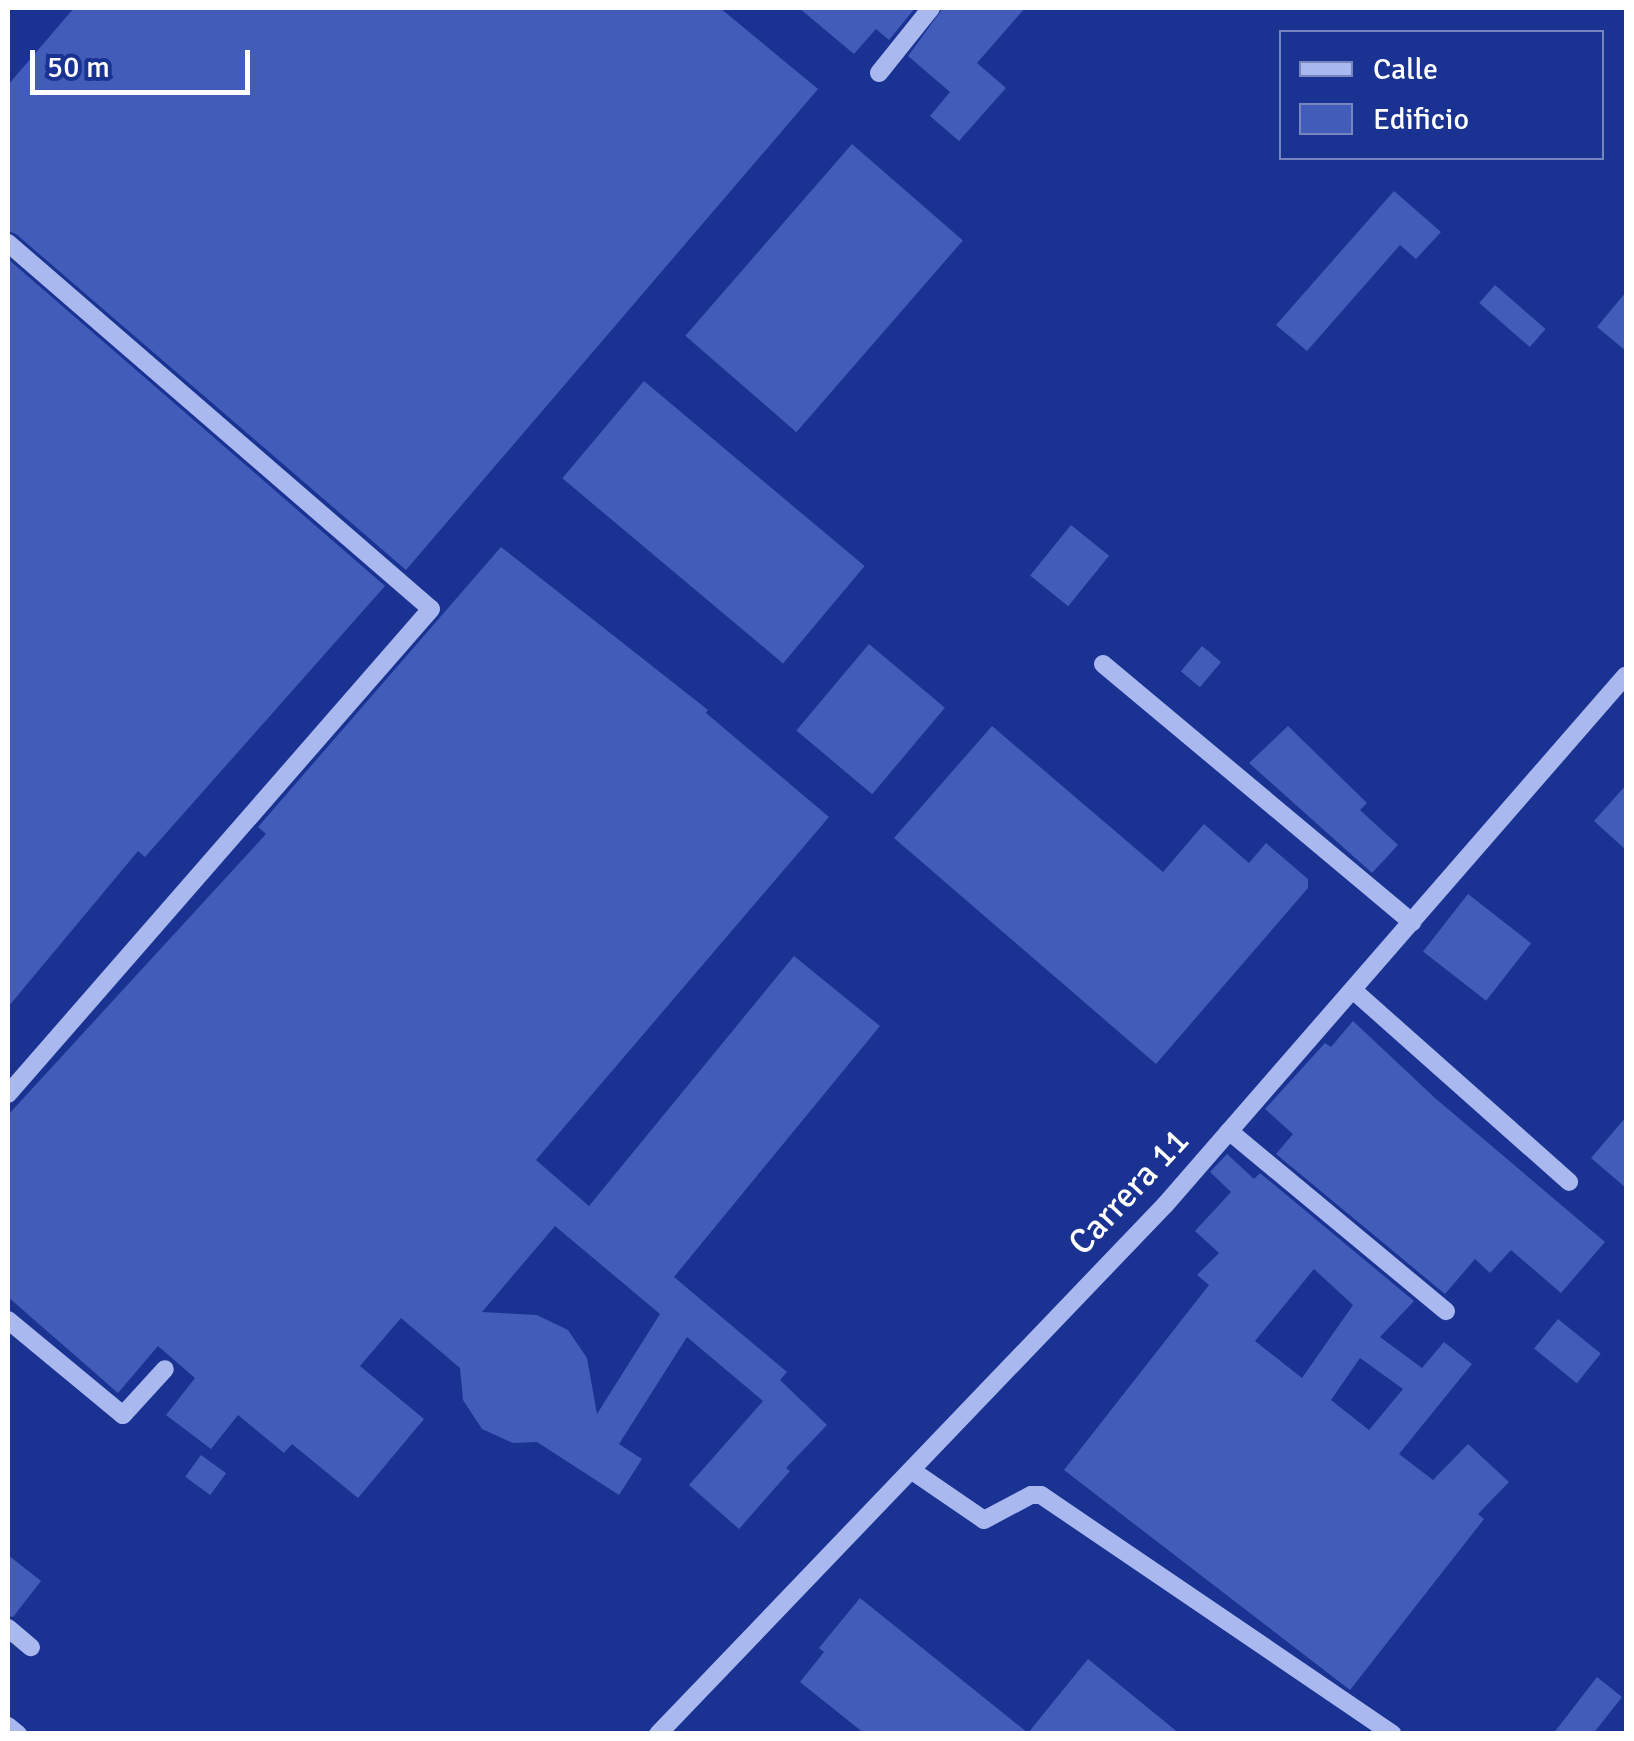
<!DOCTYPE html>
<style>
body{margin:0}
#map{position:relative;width:1634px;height:1741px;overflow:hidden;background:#1a3392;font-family:Signika,sans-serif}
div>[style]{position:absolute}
.building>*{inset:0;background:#425cb9;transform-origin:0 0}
.minor>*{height:18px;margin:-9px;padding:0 9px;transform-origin:9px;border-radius:9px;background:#a9b9ef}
span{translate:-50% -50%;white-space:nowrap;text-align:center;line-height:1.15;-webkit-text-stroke:8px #1a3392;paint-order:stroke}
.street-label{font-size:35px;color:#fff}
.frame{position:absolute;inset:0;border:10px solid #fff;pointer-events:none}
.legend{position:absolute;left:1279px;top:30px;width:325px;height:130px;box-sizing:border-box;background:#1a3392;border:2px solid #7685be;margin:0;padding:12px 18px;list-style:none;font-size:30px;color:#fff}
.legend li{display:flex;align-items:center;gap:20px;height:50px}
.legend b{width:50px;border:2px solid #7685be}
.scale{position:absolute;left:30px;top:50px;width:220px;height:45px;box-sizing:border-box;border:5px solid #fff;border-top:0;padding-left:12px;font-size:30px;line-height:35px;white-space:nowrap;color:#fff;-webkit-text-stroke:8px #1a3392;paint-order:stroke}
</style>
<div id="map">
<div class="building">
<i style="clip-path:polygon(74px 8px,720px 8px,818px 89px,406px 570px,16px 234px,8px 231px,8px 85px)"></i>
<i style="clip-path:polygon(799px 8px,915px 8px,889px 40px,876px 29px,854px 54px)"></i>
<i style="clip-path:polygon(943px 8px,1025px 8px,977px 63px,1006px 88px,959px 141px,930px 116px,950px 92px,908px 56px)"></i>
<i style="left:852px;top:144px;width:147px;height:254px;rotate:41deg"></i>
<i style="clip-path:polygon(1394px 191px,1441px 232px,1416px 259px,1400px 245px,1307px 351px,1276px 325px)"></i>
<i style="clip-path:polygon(8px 259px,385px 586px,145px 857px,138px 851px,8px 1007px)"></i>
<i style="left:1495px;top:285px;width:67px;height:24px;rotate:41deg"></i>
<i style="clip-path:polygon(1626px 292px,1626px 351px,1597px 327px)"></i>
<i style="left:644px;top:381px;width:288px;height:127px;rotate:40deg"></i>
<i style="left:1071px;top:525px;width:49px;height:65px;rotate:39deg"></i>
<i style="clip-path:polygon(evenodd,501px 547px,708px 710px,706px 713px,829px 817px,536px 1160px,589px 1206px,794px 956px,880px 1026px,674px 1277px,787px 1372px,780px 1380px,827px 1425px,786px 1468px,790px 1471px,739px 1529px,689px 1485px,763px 1401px,687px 1337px,619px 1444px,642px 1459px,619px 1495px,537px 1442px,513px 1443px,482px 1429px,463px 1400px,460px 1368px,401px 1318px,360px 1366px,424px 1419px,358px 1498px,292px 1444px,284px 1453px,238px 1415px,211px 1449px,166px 1415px,195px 1378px,158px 1346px,118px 1393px,8px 1297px,8px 1115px,266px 834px,258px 827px,501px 547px,555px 1226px,660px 1314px,597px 1414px,587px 1358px,568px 1330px,537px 1315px,482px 1312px,555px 1226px)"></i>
<i style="left:869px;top:644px;width:99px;height:113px;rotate:40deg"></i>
<i style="left:1202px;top:646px;width:25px;height:33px;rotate:40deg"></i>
<i style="clip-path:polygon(992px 726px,1163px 872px,1204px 824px,1249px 863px,1266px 843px,1308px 879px,1308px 888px,1156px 1064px,894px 838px)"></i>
<i style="clip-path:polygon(1288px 726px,1367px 803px,1360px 810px,1398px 845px,1372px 873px,1249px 763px)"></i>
<i style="clip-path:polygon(1626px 785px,1626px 850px,1594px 821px)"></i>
<i style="left:1468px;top:894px;width:80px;height:73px;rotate:38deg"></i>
<i style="clip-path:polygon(1353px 1021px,1435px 1098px,1605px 1242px,1561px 1293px,1511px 1250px,1490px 1273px,1475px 1259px,1445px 1294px,1276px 1154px,1293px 1134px,1265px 1109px,1325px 1043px,1331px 1047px)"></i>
<i style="clip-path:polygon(1626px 1117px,1626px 1188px,1591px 1158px)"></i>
<i style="clip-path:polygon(evenodd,1227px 1154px,1254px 1179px,1260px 1173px,1414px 1301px,1380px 1337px,1422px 1368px,1444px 1342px,1472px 1364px,1399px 1454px,1433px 1480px,1468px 1444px,1509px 1482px,1478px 1514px,1484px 1519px,1350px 1690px,1064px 1470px,1209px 1285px,1197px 1275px,1219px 1253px,1195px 1231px,1231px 1192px,1210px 1172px,1227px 1154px,1314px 1269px,1353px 1305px,1302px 1378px,1255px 1341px,1314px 1269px,1227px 1154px,1360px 1358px,1403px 1389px,1369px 1430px,1331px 1400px,1360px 1358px)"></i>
<i style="left:1558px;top:1319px;width:55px;height:38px;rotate:39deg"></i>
<i style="left:201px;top:1455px;width:31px;height:27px;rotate:36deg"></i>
<i style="clip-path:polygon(8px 1555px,41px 1581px,13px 1617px,8px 1616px)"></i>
<i style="clip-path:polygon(860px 1598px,1028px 1733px,1088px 1659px,1180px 1734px,865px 1734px,800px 1682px,824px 1652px,819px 1648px)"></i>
<i style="clip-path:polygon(1597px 1677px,1622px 1697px,1593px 1734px,1553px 1734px)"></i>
</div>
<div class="minor">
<i style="left:879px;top:73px;width:83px;rotate:-51.3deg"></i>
<i style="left:8px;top:243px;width:559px;rotate:40.87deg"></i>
<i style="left:431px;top:609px;width:644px;rotate:131.09deg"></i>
<i style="left:1103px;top:664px;width:403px;rotate:39.9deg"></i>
<i style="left:1353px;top:990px;width:289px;rotate:41.6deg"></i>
<i style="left:1229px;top:1131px;width:282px;rotate:39.7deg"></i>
<i style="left:8px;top:1320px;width:149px;rotate:39.6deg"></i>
<i style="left:123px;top:1415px;width:62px;rotate:-47.6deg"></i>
<i style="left:911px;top:1470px;width:88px;rotate:34.4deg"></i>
<i style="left:984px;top:1520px;width:53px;rotate:-28deg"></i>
<i style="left:1031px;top:1495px;width:10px"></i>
<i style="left:1041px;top:1495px;width:425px;rotate:34.2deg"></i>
<i style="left:8px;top:1628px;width:30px;rotate:40deg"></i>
<i style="left:8px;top:1726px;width:13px;rotate:39deg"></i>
<i style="left:658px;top:1734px;width:733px;rotate:-46.22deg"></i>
<i style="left:1165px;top:1205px;width:702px;rotate:-48.98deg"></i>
</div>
<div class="street-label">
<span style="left:1129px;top:1192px;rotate:-47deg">Carrera 11</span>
</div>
<div class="frame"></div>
<ul class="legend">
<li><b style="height:12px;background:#a9b9ef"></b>Calle</li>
<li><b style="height:28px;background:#425cb9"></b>Edificio</li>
</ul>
<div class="scale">50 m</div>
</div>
